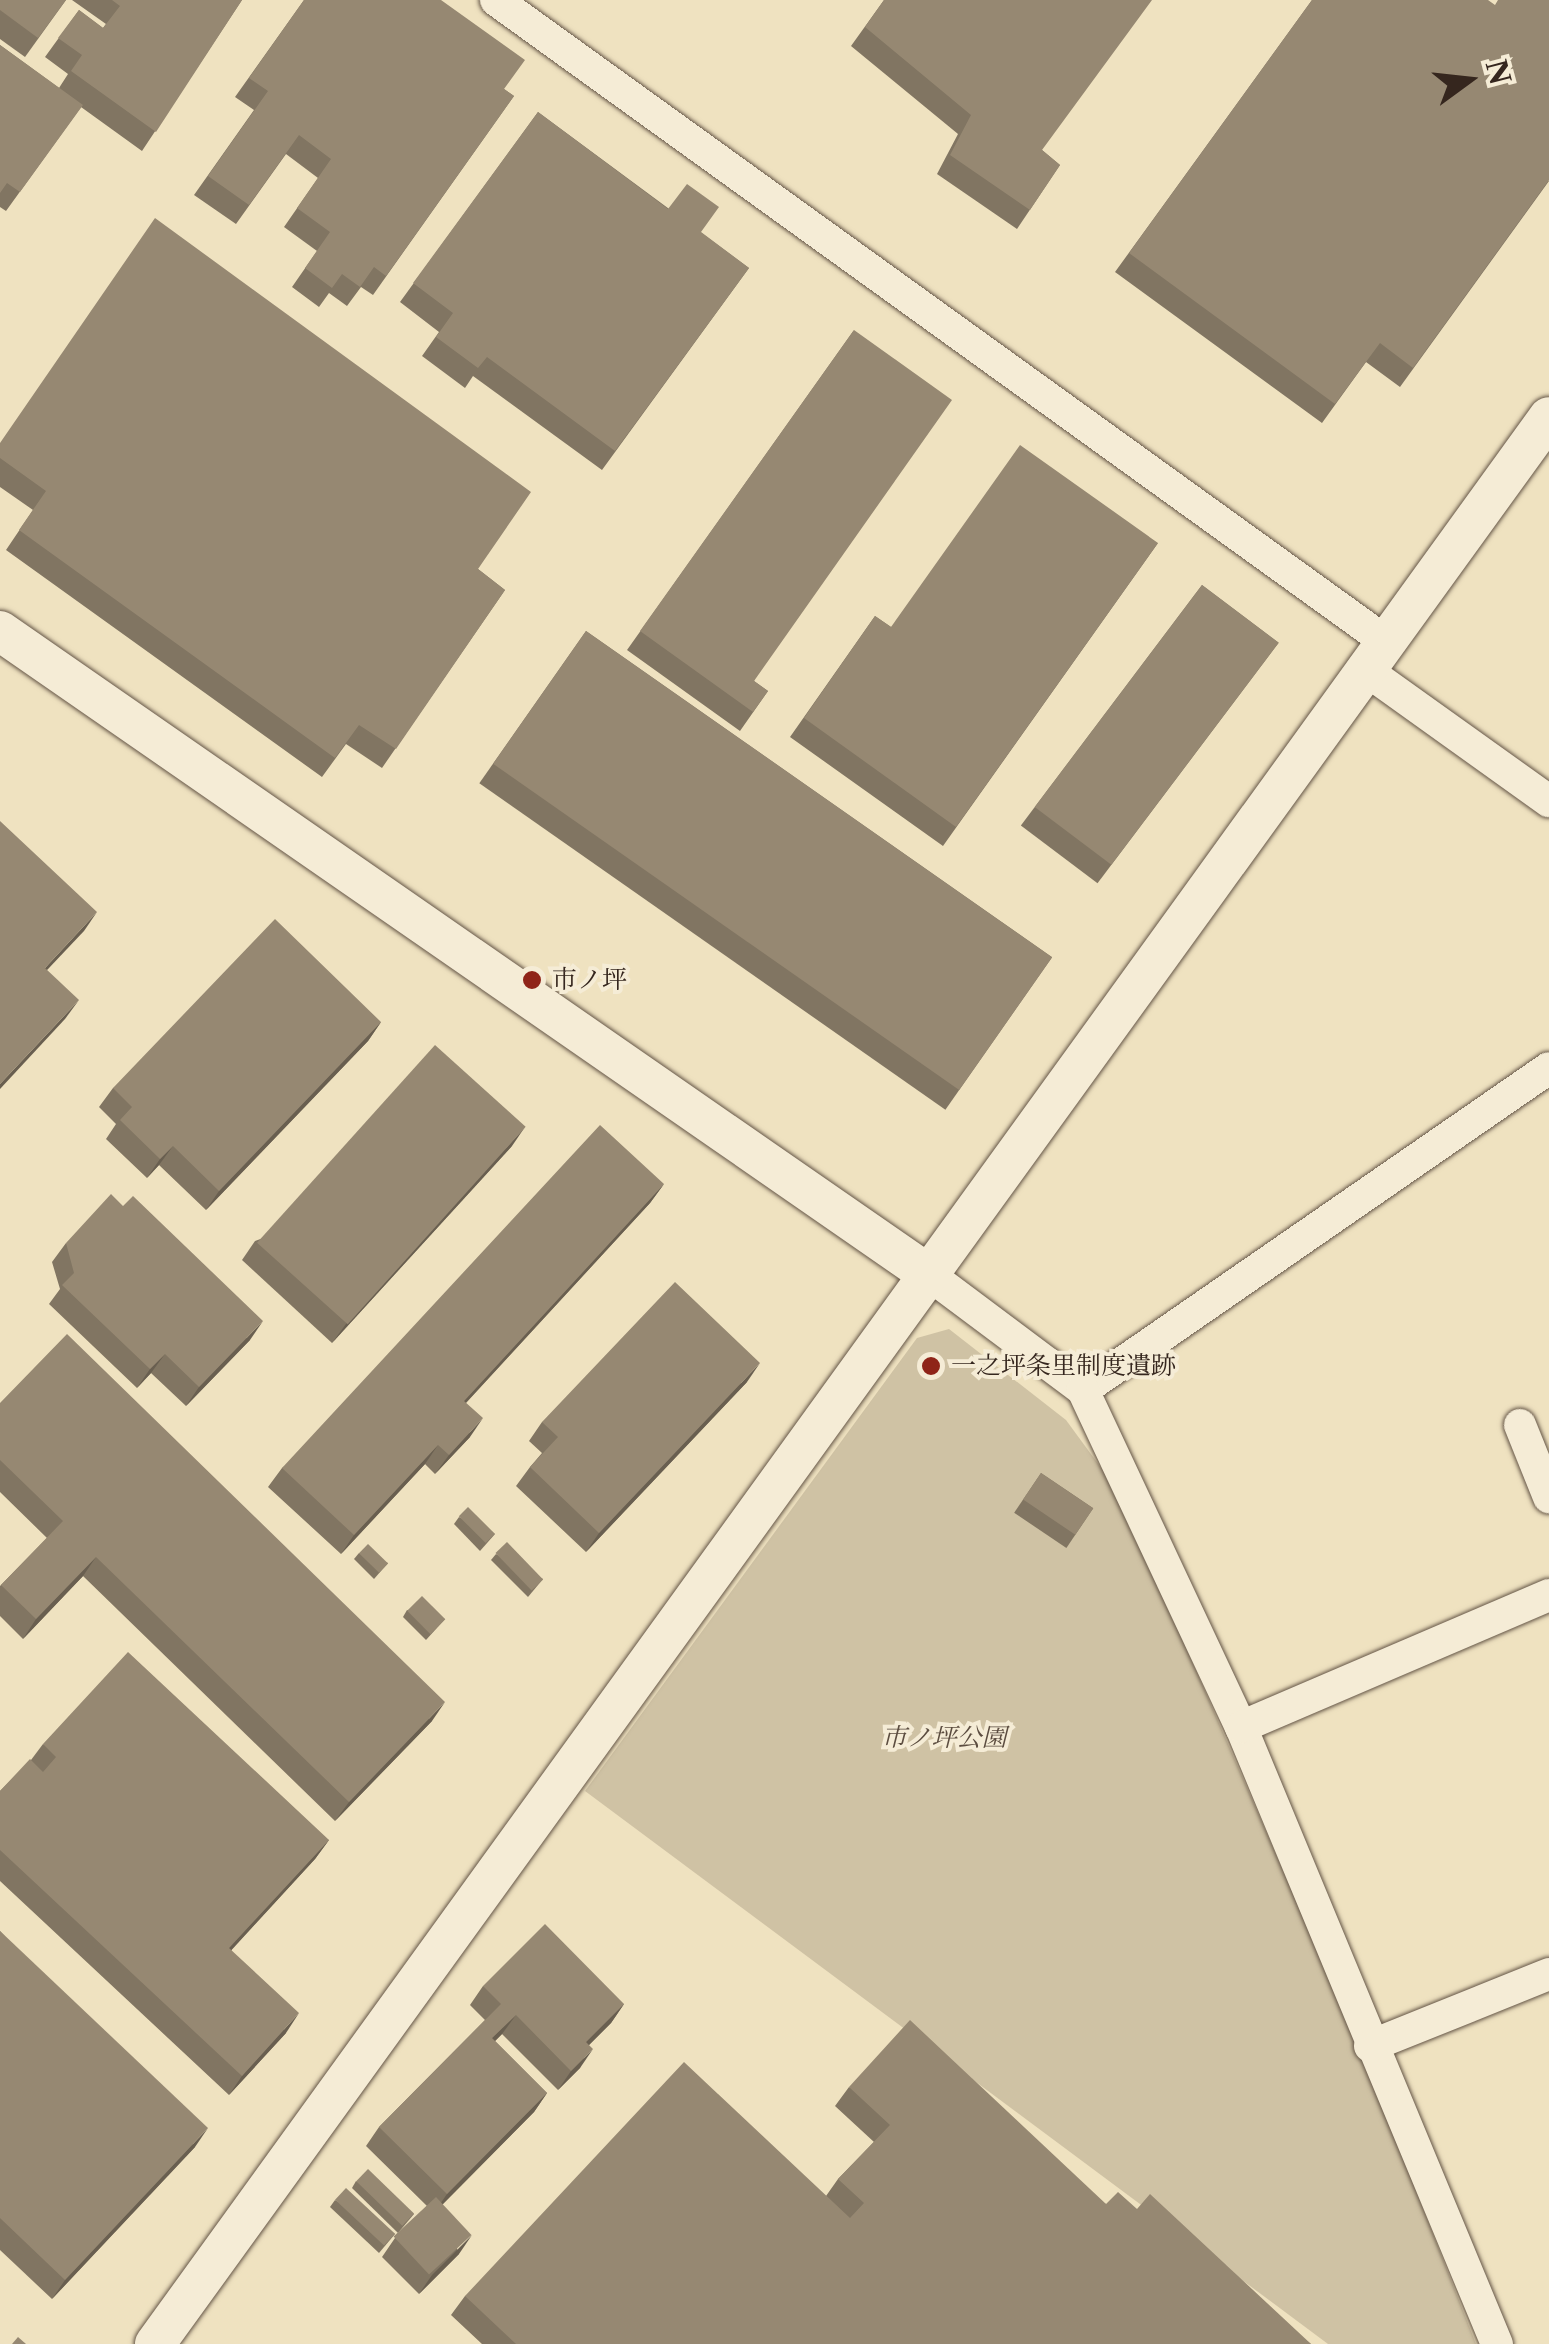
<!DOCTYPE html>
<meta charset="utf-8">
<style>
body{margin:0}
#map{position:relative;width:1549px;height:2344px;overflow:hidden;background:#efe2c0;font-family:"Libre Caslon Text","Noto Serif JP",serif}
div>[style]{position:absolute}
.green>*{inset:0;background:#cfc2a4}
.roads{filter:drop-shadow(0 0 2px #645546) drop-shadow(0 0 2px #645546)}
.minor>*{height:32px;margin:-16px;padding:0 16px;transform-origin:16px;border-radius:16px;background:#f5ecd6}
.tertiary>*{height:40px;margin:-20px;padding:0 20px;transform-origin:20px;border-radius:20px;background:#f5ecd6}
.wall>*{inset:0;background:#817562;transform-origin:0 0}
.shaded-wall>*{inset:0;background:#695f50}
.building>*{inset:0;background:#968872;transform-origin:0 0}
.dots>*{width:28px;height:28px;translate:-50% -50%;box-sizing:border-box;border:5px solid #f5ecd6;border-radius:50%}
span{translate:-50% -50%;white-space:nowrap;text-align:center;line-height:1.15;-webkit-text-stroke:8px #f5ecd6;paint-order:stroke}
.poi-label{font-size:25px;color:#35261e}
.left{translate:0 -50%;text-align:left}
.park-label{font-size:25px;color:#5c4d40;font-style:italic}
.north{position:absolute;left:1419px;top:30px;width:100px;height:100px;-webkit-text-stroke:8px #f5ecd6;paint-order:stroke;rotate:75deg;font-size:28px;font-weight:700;line-height:40px;text-align:center;color:#35261e}
.north::after{content:'';display:block;margin:auto;width:35px;height:45px;background:#35261e;clip-path:polygon(50% 0,100% 100%,50% 72%,0 100%)}
</style>
<div id="map">
<div class="green">
<i style="clip-path:polygon(949px 1329px,1066px 1420px,1118px 1491px,1361px 2050px,1476px 2344px,1328px 2344px,585px 1791px,917px 1338px)"></i>
</div>
<div class="roads">
<div class="minor">
<i style="left:496px;top:0;width:1096px;rotate:35.79deg"></i>
<i style="left:1363px;top:668px;width:229px;rotate:35.6deg"></i>
<i style="left:928px;top:1274px;width:194px;rotate:36.8deg"></i>
<i style="left:1083px;top:1390px;width:566px;rotate:-34.64deg"></i>
<i style="left:1083px;top:1390px;width:372px;rotate:64.9deg"></i>
<i style="left:1241px;top:1727px;width:668px;rotate:67.47deg"></i>
<i style="left:1520px;top:1425px;width:78px;rotate:68.1deg"></i>
<i style="left:1241px;top:1727px;width:335px;rotate:-23.2deg"></i>
<i style="left:1370px;top:2046px;width:193px;rotate:-21.9deg"></i>
</div>
<div class="tertiary">
<i style="left:0;top:631px;width:1129px;rotate:34.72deg"></i>
<i style="left:155px;top:2344px;width:2378px;rotate:-54.12deg"></i>
</div>
</div>
<div class="wall">
<i style="clip-path:polygon(0 0,66px 0,25px 57px,0 39px)"></i>
<i style="clip-path:polygon(72px 0,242px 0,142px 151px,81px 107px,6px 211px,0 207px,0 45px,59px 88px,68px 74px,45px 57px,79px 10px,103px 28px,106px 24px)"></i>
<i style="clip-path:polygon(304px 0,504px 89px,514px 96px,373px 295px,361px 287px,347px 306px,329px 293px,319px 307px,292px 287px,317px 251px,284px 227px,318px 178px,286px 154px,236px 224px,194px 195px,254px 110px,235px 97px)"></i>
<i style="clip-path:polygon(884px 0,1042px 150px,1060px 165px,1017px 229px,937px 174px,958px 134px,851px 46px)"></i>
<i style="clip-path:polygon(1312px 0,1549px 181px,1400px 387px,1366px 362px,1322px 423px,1115px 272px)"></i>
<i style="clip-path:polygon(538px 112px,749px 268px,602px 470px,473px 376px,465px 388px,422px 356px,439px 332px,400px 302px)"></i>
<i style="clip-path:polygon(854px 330px,754px 681px,768px 691px,740px 731px,627px 650px)"></i>
<i style="clip-path:polygon(0 443px,478px 569px,505px 590px,382px 768px,346px 744px,322px 777px,6px 550px,33px 510px,0 487px)"></i>
<i style="clip-path:polygon(1158px 543px,943px 846px,790px 737px,875px 616px,891px 627px)"></i>
<i style="left:1202px;top:585px;width:96px;height:301px;rotate:37deg"></i>
<i style="left:586px;top:631px;width:569px;height:186px;rotate:35deg"></i>
<i style="clip-path:polygon(381px 1022px,368px 1041px,206px 1210px,159px 1165px,147px 1178px,106px 1139px,116px 1124px,99px 1107px,113px 1088px)"></i>
<i style="clip-path:polygon(512px 1146px,332px 1343px,242px 1260px,255px 1241px)"></i>
<i style="clip-path:polygon(664px 1184px,650px 1203px,466px 1403px,470px 1437px,435px 1474px,425px 1464px,341px 1554px,268px 1487px,282px 1468px)"></i>
<i style="clip-path:polygon(66px 1243px,250px 1340px,186px 1406px,151px 1373px,137px 1388px,49px 1304px,60px 1289px,52px 1262px)"></i>
<i style="clip-path:polygon(747px 1382px,586px 1552px,516px 1486px,530px 1467px,542px 1453px,529px 1441px,542px 1422px)"></i>
<i style="clip-path:polygon(0 1403px,432px 1721px,335px 1821px,83px 1576px,23px 1639px,0 1616px,0 1586px,47px 1538px,0 1492px)"></i>
<i style="left:1041px;top:1473px;width:63px;height:48px;rotate:34deg"></i>
<i style="clip-path:polygon(459px 1517px,495px 1534px,480px 1551px,454px 1524px)"></i>
<i style="clip-path:polygon(359px 1553px,388px 1563px,374px 1579px,354px 1559px)"></i>
<i style="clip-path:polygon(496px 1554px,543px 1579px,528px 1597px,491px 1560px)"></i>
<i style="clip-path:polygon(407px 1610px,445px 1619px,426px 1640px,403px 1617px)"></i>
<i style="clip-path:polygon(43px 1744px,329px 1840px,315px 1859px,231px 1950px,286px 2033px,229px 2095px,0 1881px,0 1791px,31px 1760px)"></i>
<i style="clip-path:polygon(0 1931px,195px 2147px,52px 2299px,0 2250px)"></i>
<i style="clip-path:polygon(483px 1986px,624px 2004px,611px 2023px,589px 2045px,580px 2068px,558px 2090px,502px 2034px,495px 2041px,547px 2093px,534px 2112px,442px 2205px,459px 2254px,419px 2294px,382px 2257px,395px 2238px,427px 2206px,366px 2146px,379px 2127px,485px 2020px,470px 2005px)"></i>
<i style="clip-path:polygon(849px 2087px,1106px 2204px,1137px 2209px,1311px 2344px,482px 2344px,451px 2315px,465px 2296px,826px 2196px,838px 2179px,874px 2142px,835px 2106px)"></i>
<i style="clip-path:polygon(356px 2181px,414px 2214px,398px 2233px,352px 2188px)"></i>
<i style="clip-path:polygon(335px 2200px,395px 2234px,379px 2253px,330px 2207px)"></i>
</div>
<div class="shaded-wall">
<i style="clip-path:polygon(97px 912px,84px 931px,31px 987px,45px 968px)"></i>
<i style="clip-path:polygon(79px 1000px,65px 1019px,0 1089px,0 1084px)"></i>
<i style="clip-path:polygon(381px 1022px,368px 1041px,206px 1210px,219px 1191px)"></i>
<i style="clip-path:polygon(525px 1127px,512px 1146px,332px 1343px,346px 1324px)"></i>
<i style="clip-path:polygon(173px 1146px,159px 1165px,147px 1178px,160px 1159px)"></i>
<i style="clip-path:polygon(664px 1184px,650px 1203px,450px 1420px,464px 1401px)"></i>
<i style="clip-path:polygon(263px 1321px,250px 1340px,186px 1406px,199px 1387px)"></i>
<i style="clip-path:polygon(165px 1354px,151px 1373px,137px 1388px,150px 1369px)"></i>
<i style="clip-path:polygon(760px 1363px,747px 1382px,586px 1552px,599px 1533px)"></i>
<i style="clip-path:polygon(483px 1418px,470px 1437px,435px 1474px,449px 1455px)"></i>
<i style="clip-path:polygon(438px 1445px,425px 1464px,341px 1554px,354px 1535px)"></i>
<i style="clip-path:polygon(96px 1557px,83px 1576px,23px 1639px,36px 1619px)"></i>
<i style="clip-path:polygon(445px 1702px,432px 1721px,335px 1821px,349px 1802px)"></i>
<i style="clip-path:polygon(329px 1840px,315px 1859px,216px 1967px,229px 1948px)"></i>
<i style="clip-path:polygon(624px 2004px,611px 2023px,573px 2061px,586px 2042px)"></i>
<i style="clip-path:polygon(299px 2013px,286px 2033px,229px 2095px,242px 2076px)"></i>
<i style="clip-path:polygon(516px 2015px,502px 2034px,479px 2057px,492px 2038px)"></i>
<i style="clip-path:polygon(593px 2049px,580px 2068px,558px 2090px,571px 2071px)"></i>
<i style="clip-path:polygon(547px 2093px,534px 2112px,434px 2213px,447px 2194px)"></i>
<i style="clip-path:polygon(208px 2128px,195px 2147px,52px 2299px,65px 2280px)"></i>
<i style="clip-path:polygon(472px 2235px,459px 2254px,419px 2294px,432px 2275px)"></i>
</div>
<div class="building">
<i style="clip-path:polygon(0 0,66px 0,38px 38px,0 10px)"></i>
<i style="clip-path:polygon(112px 0,242px 0,156px 132px,71px 71px,82px 55px,58px 38px,79px 10px,103px 28px,120px 6px)"></i>
<i style="clip-path:polygon(304px 0,441px 0,525px 60px,504px 89px,514px 96px,386px 276px,374px 267px,360px 287px,342px 274px,332px 288px,305px 268px,330px 232px,297px 208px,331px 159px,299px 135px,249px 205px,208px 176px,268px 91px,249px 78px)"></i>
<i style="clip-path:polygon(884px 0,1152px 0,1042px 150px,1060px 165px,1030px 210px,950px 155px,971px 115px,865px 27px)"></i>
<i style="clip-path:polygon(1312px 0,1488px 0,1495px 5px,1498px 0,1549px 0,1549px 180px,1413px 368px,1380px 343px,1335px 404px,1129px 253px)"></i>
<i style="clip-path:polygon(0 45px,83px 105px,20px 192px,7px 183px,0 193px)"></i>
<i style="clip-path:polygon(538px 112px,668px 209px,687px 184px,719px 207px,701px 232px,749px 268px,615px 451px,487px 357px,478px 368px,436px 337px,453px 313px,413px 283px)"></i>
<i style="clip-path:polygon(155px 218px,531px 492px,478px 569px,505px 590px,396px 749px,359px 725px,335px 758px,19px 530px,46px 491px,0 458px,0 443px)"></i>
<i style="clip-path:polygon(854px 330px,952px 400px,754px 681px,768px 691px,753px 712px,640px 631px)"></i>
<i style="clip-path:polygon(1020px 445px,1158px 543px,956px 827px,804px 718px,875px 616px,891px 627px)"></i>
<i style="left:1202px;top:585px;width:96px;height:278px;rotate:37deg"></i>
<i style="left:586px;top:631px;width:569px;height:162px;rotate:35deg"></i>
<i style="clip-path:polygon(0 821px,97px 912px,45px 968px,79px 1000px,0 1084px)"></i>
<i style="clip-path:polygon(275px 919px,381px 1022px,219px 1191px,173px 1146px,160px 1159px,120px 1120px,132px 1107px,113px 1088px)"></i>
<i style="left:435px;top:1045px;width:122px;height:266px;rotate:42deg"></i>
<i style="clip-path:polygon(600px 1125px,664px 1184px,464px 1401px,483px 1418px,449px 1455px,438px 1445px,354px 1535px,282px 1468px)"></i>
<i style="clip-path:polygon(111px 1194px,123px 1206px,133px 1196px,263px 1321px,199px 1387px,165px 1354px,150px 1369px,62px 1285px,74px 1273px,66px 1243px)"></i>
<i style="clip-path:polygon(675px 1282px,760px 1363px,599px 1533px,530px 1467px,558px 1437px,542px 1422px)"></i>
<i style="clip-path:polygon(67px 1334px,445px 1702px,349px 1802px,96px 1557px,36px 1619px,1px 1585px,63px 1521px,0 1460px,0 1403px)"></i>
<i style="left:1041px;top:1473px;width:63px;height:32px;rotate:34deg"></i>
<i style="left:468px;top:1507px;width:38px;height:13px;rotate:45deg"></i>
<i style="left:507px;top:1542px;width:52px;height:16px;rotate:46deg"></i>
<i style="left:368px;top:1544px;width:28px;height:13px;rotate:44deg"></i>
<i style="left:422px;top:1596px;width:33px;height:21px;rotate:45deg"></i>
<i style="clip-path:polygon(128px 1652px,329px 1840px,229px 1948px,299px 2013px,242px 2076px,0 1850px,0 1791px,30px 1759px,43px 1772px,56px 1757px,43px 1744px)"></i>
<i style="clip-path:polygon(545px 1924px,624px 2004px,586px 2042px,593px 2049px,571px 2071px,516px 2015px,492px 2038px,547px 2093px,447px 2194px,379px 2127px,501px 2004px,483px 1986px)"></i>
<i style="clip-path:polygon(0 1931px,208px 2128px,65px 2280px,0 2218px)"></i>
<i style="clip-path:polygon(910px 2020px,1106px 2204px,1118px 2192px,1137px 2209px,1150px 2194px,1311px 2344px,516px 2344px,465px 2296px,684px 2062px,850px 2218px,864px 2203px,838px 2179px,890px 2125px,849px 2087px)"></i>
<i style="left:368px;top:2169px;width:64px;height:17px;rotate:44deg"></i>
<i style="left:346px;top:2188px;width:67px;height:16px;rotate:43deg"></i>
<i style="left:436px;top:2197px;width:52px;height:58px;rotate:47deg"></i>
<i style="clip-path:polygon(18px 2337px,26px 2344px,12px 2344px)"></i>
</div>
<div class="dots">
<i style="left:532px;top:980px;background:#8f2418"></i>
<i style="left:931px;top:1366px;background:#8f2418"></i>
</div>
<div class="poi-label">
<span class="left" style="left:552px;top:980px">市ノ坪</span>
<span class="left" style="left:951px;top:1366px">一之坪条里制度遺跡</span>
</div>
<div class="park-label">
<span style="left:944px;top:1738px">市ノ坪公園</span>
</div>
<div class="north">N</div>
</div>
